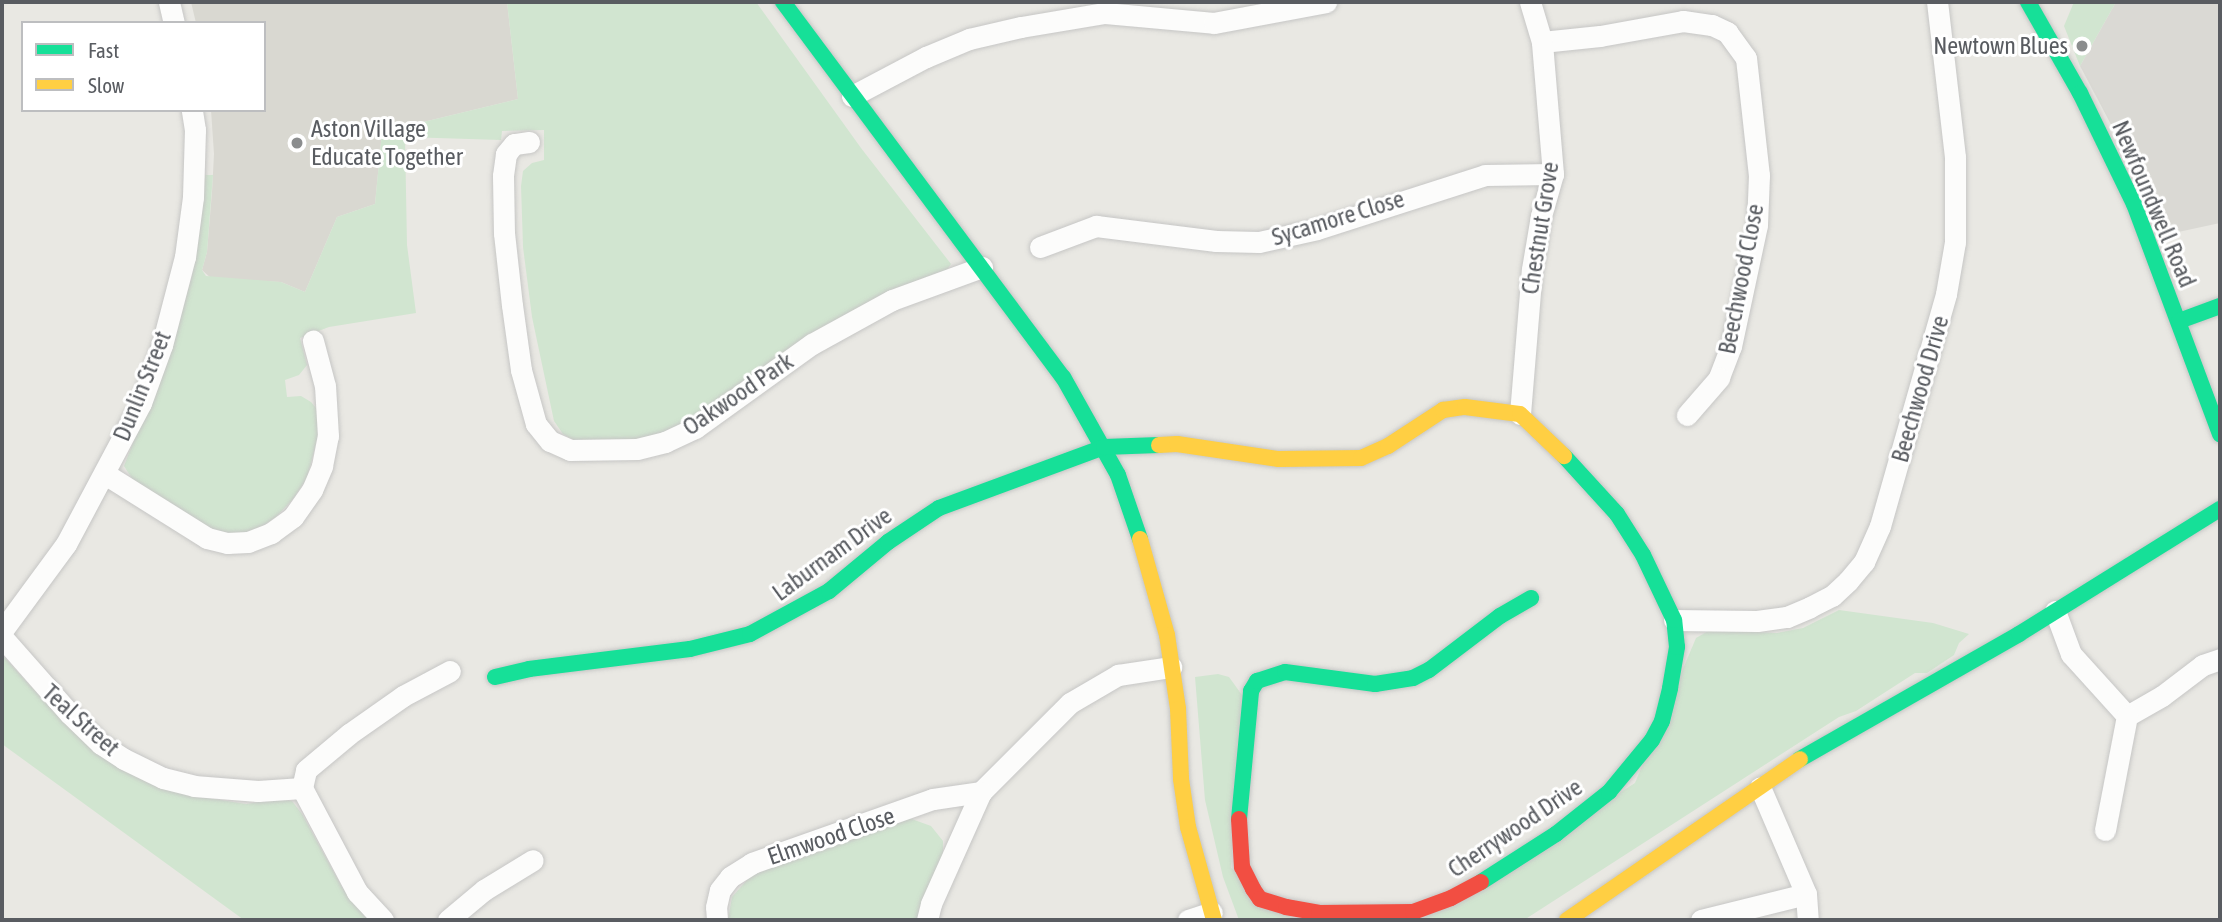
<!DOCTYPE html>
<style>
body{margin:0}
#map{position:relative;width:2222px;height:922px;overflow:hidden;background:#e9e8e3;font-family:"Asap Condensed",sans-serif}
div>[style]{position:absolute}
.industrial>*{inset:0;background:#dad9d4}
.education>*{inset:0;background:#d9d8d1}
.green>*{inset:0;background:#d1e5d0}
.roads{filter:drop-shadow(0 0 2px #c6c6c5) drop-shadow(0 0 2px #c6c6c5)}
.street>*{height:21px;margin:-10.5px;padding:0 10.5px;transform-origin:10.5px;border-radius:10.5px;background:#fcfcfb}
.fast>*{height:16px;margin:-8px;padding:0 8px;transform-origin:8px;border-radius:8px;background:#16e098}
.slow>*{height:16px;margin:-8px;padding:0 8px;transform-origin:8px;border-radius:8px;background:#ffcf43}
.jam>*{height:16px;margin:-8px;padding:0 8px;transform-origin:8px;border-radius:8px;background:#f24e42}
.dots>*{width:19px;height:19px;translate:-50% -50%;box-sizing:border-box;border:4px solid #fff;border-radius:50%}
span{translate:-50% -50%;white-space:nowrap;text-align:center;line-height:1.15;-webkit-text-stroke:6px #fff;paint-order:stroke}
.poi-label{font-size:24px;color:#595c61}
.right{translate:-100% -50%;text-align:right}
.left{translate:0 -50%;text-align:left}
.street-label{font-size:24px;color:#595c61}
.frame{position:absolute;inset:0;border:4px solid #595c61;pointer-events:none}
.legend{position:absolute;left:21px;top:21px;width:245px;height:91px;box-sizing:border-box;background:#fff;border:2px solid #bdbec0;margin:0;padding:9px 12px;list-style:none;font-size:21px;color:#595c61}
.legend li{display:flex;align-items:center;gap:14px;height:35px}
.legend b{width:35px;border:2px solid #bdbec0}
</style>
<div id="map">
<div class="industrial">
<i style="clip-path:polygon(2116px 2px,2220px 2px,2220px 223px,2169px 234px,2080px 66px)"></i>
</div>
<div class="education">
<i style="clip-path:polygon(191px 2px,507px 2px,518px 99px,382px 132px,375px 204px,337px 217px,305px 292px,281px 282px,212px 279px,202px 270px,207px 252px,212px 192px,214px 154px,211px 110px,264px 110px,264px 23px,196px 23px)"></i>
</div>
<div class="green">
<i style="clip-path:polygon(507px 2px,756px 2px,861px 148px,951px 264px,942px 277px,704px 417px,655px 440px,577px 442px,563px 434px,554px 421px,532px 317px,523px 247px,521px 186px,523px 171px,532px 163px,544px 160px,544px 130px,502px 131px,501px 140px,405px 137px,407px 245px,416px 313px,329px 327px,300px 338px,307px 365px,299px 375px,285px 380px,287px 397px,301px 396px,311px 402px,316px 408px,319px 432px,307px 478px,293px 499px,276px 517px,255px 531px,240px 535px,212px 530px,133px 480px,124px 466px,170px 348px,192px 276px,205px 175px,213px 175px,207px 252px,202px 270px,206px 276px,281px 282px,305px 292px,337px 217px,375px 204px,382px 132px,518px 99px)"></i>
<i style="clip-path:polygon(2074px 2px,2116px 2px,2080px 66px,2064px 26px)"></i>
<i style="clip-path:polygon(1839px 610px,1933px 623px,1969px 634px,1959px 643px,1954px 655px,1927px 673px,1915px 673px,1856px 711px,1839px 717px,1524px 920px,1421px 920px,1635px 783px,1696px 638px,1710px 630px,1777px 633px,1803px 628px)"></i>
<i style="clip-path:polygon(2px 655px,70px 729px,112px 761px,196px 796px,246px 804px,277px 799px,292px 801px,302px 814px,342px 887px,372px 920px,244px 920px,2px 744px)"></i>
<i style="clip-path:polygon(1218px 674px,1229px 677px,1242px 695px,1231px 868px,1296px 920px,1239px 920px,1223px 877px,1205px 800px,1195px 677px)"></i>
<i style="clip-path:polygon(909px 818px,931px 826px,943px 841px,943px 856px,919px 920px,728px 920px,732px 897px,755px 871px,804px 857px)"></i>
</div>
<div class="roads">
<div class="street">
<i style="left:169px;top:2px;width:22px;rotate:77deg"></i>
<i style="left:1542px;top:42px;width:58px;rotate:-5.9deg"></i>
<i style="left:1600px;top:36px;width:84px;rotate:-10.2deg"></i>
<i style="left:1683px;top:21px;width:29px;rotate:8deg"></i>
<i style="left:1712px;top:25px;width:17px;rotate:25deg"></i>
<i style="left:1727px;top:32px;width:32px;rotate:54deg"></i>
<i style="left:1746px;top:58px;width:118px;rotate:83.7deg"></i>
<i style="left:1759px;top:175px;width:50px;rotate:92.3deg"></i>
<i style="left:1757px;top:225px;width:124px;rotate:102.1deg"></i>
<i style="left:1731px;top:346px;width:34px;rotate:111deg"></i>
<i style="left:1719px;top:378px;width:49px;rotate:130.9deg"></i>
<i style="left:852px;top:96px;width:84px;rotate:-27.8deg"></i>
<i style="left:926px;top:57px;width:47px;rotate:-22.7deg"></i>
<i style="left:969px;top:39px;width:53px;rotate:-13deg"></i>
<i style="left:1021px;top:27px;width:85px;rotate:-9.5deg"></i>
<i style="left:1105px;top:13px;width:109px;rotate:5.2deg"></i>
<i style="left:1214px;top:23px;width:114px;rotate:-10.6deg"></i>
<i style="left:529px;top:142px;width:15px;rotate:172deg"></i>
<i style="left:514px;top:144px;width:13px;rotate:129deg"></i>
<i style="left:506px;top:154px;width:22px;rotate:98deg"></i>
<i style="left:503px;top:176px;width:57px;rotate:89deg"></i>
<i style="left:504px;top:233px;width:72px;rotate:83.7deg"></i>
<i style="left:512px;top:305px;width:66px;rotate:82.1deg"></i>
<i style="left:521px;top:370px;width:56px;rotate:74.5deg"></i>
<i style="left:536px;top:424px;width:22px;rotate:51deg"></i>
<i style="left:550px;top:441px;width:22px;rotate:24deg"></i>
<i style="left:570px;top:450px;width:67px;rotate:-0.9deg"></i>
<i style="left:637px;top:449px;width:29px;rotate:-14deg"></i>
<i style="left:665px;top:442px;width:33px;rotate:-25deg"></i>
<i style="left:695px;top:428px;width:144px;rotate:-35.7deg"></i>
<i style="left:812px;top:344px;width:91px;rotate:-28.8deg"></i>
<i style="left:892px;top:300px;width:96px;rotate:-20.1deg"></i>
<i style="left:1040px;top:247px;width:60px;rotate:-20.6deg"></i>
<i style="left:1096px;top:226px;width:121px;rotate:7.1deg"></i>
<i style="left:1216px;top:241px;width:43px;rotate:1.3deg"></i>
<i style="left:1259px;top:242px;width:59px;rotate:-12.6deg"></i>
<i style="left:1317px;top:229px;width:176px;rotate:-17.8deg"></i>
<i style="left:1485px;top:175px;width:68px;rotate:-0.8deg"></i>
<i style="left:1520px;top:414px;width:145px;rotate:-85.3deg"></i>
<i style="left:1532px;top:269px;width:54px;rotate:-80.4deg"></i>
<i style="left:1541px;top:216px;width:44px;rotate:-74.1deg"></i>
<i style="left:1553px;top:174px;width:132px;rotate:-94.8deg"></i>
<i style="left:1542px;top:42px;width:42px;rotate:-106.7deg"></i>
<i style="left:105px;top:474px;width:120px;rotate:32.1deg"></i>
<i style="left:207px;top:538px;width:21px;rotate:14deg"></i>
<i style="left:227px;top:543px;width:21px;rotate:-3deg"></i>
<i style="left:248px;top:542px;width:25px;rotate:-21deg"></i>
<i style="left:271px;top:533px;width:27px;rotate:-36deg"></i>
<i style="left:293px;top:517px;width:33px;rotate:-55deg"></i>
<i style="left:312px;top:490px;width:26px;rotate:-67deg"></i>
<i style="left:322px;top:466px;width:31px;rotate:-79deg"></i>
<i style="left:328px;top:436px;width:50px;rotate:-93.4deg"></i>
<i style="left:325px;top:386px;width:47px;rotate:-104.9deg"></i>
<i style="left:2055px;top:611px;width:46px;rotate:69.6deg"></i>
<i style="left:2071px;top:654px;width:84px;rotate:47.9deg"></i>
<i style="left:2127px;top:716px;width:40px;rotate:-29.7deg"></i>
<i style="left:2162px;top:696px;width:51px;rotate:-37.1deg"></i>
<i style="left:2203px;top:665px;width:18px;rotate:-19deg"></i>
<i style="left:1674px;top:620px;width:83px;rotate:0.7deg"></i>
<i style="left:1757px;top:621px;width:30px;rotate:-8deg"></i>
<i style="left:1787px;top:617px;width:25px;rotate:-23deg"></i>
<i style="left:1810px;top:607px;width:25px;rotate:-27deg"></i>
<i style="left:1832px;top:596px;width:22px;rotate:-43deg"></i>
<i style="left:1848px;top:581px;width:25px;rotate:-50deg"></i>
<i style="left:1864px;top:562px;width:39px;rotate:-66deg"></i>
<i style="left:1880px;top:526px;width:241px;rotate:-74.1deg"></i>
<i style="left:1946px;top:294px;width:53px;rotate:-80.2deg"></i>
<i style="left:1955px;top:242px;width:85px;rotate:-90deg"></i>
<i style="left:1955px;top:157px;width:156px;rotate:-96.6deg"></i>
<i style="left:2px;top:631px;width:108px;rotate:-53.7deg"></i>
<i style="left:66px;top:544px;width:160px;rotate:-62deg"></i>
<i style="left:141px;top:403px;width:62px;rotate:-70.1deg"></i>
<i style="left:162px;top:345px;width:91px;rotate:-75.4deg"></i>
<i style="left:185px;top:257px;width:61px;rotate:-82.4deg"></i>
<i style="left:193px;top:197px;width:67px;rotate:-88.3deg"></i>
<i style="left:195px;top:130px;width:20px;rotate:-99deg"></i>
<i style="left:2px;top:637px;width:103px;rotate:48.6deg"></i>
<i style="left:70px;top:714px;width:43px;rotate:44.1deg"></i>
<i style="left:101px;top:744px;width:27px;rotate:33deg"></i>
<i style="left:124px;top:759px;width:43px;rotate:26deg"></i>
<i style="left:163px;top:778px;width:32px;rotate:14deg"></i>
<i style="left:194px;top:786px;width:64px;rotate:4.5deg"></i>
<i style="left:258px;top:791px;width:44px;rotate:-3.9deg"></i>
<i style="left:302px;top:788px;width:18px;rotate:-77deg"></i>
<i style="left:306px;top:770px;width:56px;rotate:-39.9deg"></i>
<i style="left:349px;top:734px;width:66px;rotate:-35.1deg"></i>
<i style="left:403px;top:696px;width:53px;rotate:-28deg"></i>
<i style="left:302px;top:788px;width:118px;rotate:62.1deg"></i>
<i style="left:357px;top:892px;width:38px;rotate:47deg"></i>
<i style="left:981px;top:792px;width:126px;rotate:-45deg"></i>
<i style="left:1070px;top:703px;width:56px;rotate:-30.3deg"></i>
<i style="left:1118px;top:675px;width:54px;rotate:-8.6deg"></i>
<i style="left:2105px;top:830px;width:116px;rotate:-79.1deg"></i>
<i style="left:1806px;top:894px;width:26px;rotate:86deg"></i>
<i style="left:448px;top:920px;width:47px;rotate:-39.8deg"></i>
<i style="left:484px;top:890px;width:57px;rotate:-31.5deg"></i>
<i style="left:717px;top:920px;width:13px;rotate:-94deg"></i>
<i style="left:716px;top:907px;width:17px;rotate:-77deg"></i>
<i style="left:720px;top:890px;width:16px;rotate:-52deg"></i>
<i style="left:730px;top:877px;width:26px;rotate:-32deg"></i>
<i style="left:752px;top:863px;width:192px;rotate:-19.5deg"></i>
<i style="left:933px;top:799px;width:49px;rotate:-8.3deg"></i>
<i style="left:981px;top:792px;width:123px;rotate:114.1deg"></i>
<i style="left:931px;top:904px;width:16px;rotate:104deg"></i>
<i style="left:1188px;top:920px;width:25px;rotate:-18deg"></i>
<i style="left:1701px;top:920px;width:108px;rotate:-13.9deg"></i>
<i style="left:1806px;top:894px;width:116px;rotate:-113.3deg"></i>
</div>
<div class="fast">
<i style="left:783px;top:2px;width:468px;rotate:53.3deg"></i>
<i style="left:1063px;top:377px;width:112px;rotate:60.7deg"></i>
<i style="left:1118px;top:475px;width:68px;rotate:71deg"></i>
<i style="left:2028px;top:2px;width:105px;rotate:60.3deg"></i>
<i style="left:2080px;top:93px;width:123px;rotate:64.1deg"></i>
<i style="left:2134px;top:204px;width:246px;rotate:69.5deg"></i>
<i style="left:2179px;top:321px;width:44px;rotate:-20.1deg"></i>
<i style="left:495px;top:677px;width:35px;rotate:-13deg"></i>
<i style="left:529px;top:669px;width:162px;rotate:-7.1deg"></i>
<i style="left:690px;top:649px;width:62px;rotate:-14deg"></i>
<i style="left:750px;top:634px;width:90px;rotate:-28.6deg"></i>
<i style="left:829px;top:591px;width:77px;rotate:-39.7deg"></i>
<i style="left:888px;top:542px;width:61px;rotate:-33.7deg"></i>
<i style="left:939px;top:508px;width:176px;rotate:-20.3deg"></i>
<i style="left:1104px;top:447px;width:55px;rotate:-2.1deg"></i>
<i style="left:1800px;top:759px;width:252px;rotate:-29.7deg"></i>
<i style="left:2019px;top:634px;width:237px;rotate:-31.9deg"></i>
<i style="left:1239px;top:819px;width:129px;rotate:-84.6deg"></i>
<i style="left:1251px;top:691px;width:12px;rotate:-59deg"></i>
<i style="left:1257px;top:681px;width:29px;rotate:-18deg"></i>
<i style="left:1285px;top:672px;width:91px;rotate:7.6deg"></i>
<i style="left:1375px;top:684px;width:38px;rotate:-9deg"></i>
<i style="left:1413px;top:678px;width:18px;rotate:-27deg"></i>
<i style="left:1429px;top:670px;width:89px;rotate:-37.3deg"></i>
<i style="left:1500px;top:616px;width:36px;rotate:-30deg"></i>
<i style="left:1481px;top:882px;width:89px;rotate:-32.6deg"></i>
<i style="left:1556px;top:834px;width:68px;rotate:-38.4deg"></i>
<i style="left:1609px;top:792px;width:67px;rotate:-50.4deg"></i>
<i style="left:1652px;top:740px;width:21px;rotate:-62deg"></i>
<i style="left:1662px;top:721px;width:34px;rotate:-76deg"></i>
<i style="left:1670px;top:688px;width:42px;rotate:-80.3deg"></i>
<i style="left:1677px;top:647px;width:27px;rotate:-96deg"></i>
<i style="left:1674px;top:620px;width:72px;rotate:-115.5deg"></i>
<i style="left:1643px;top:555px;width:49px;rotate:-122.4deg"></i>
<i style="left:1617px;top:514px;width:79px;rotate:-132.4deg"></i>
</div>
<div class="slow">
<i style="left:1159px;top:445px;width:18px;rotate:-3deg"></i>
<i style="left:1177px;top:444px;width:103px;rotate:8.4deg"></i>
<i style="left:1279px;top:459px;width:82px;rotate:-0.7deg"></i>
<i style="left:1361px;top:458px;width:30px;rotate:-24deg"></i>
<i style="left:1388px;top:446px;width:66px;rotate:-33.2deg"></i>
<i style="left:1443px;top:410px;width:22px;rotate:-8deg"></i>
<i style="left:1465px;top:407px;width:55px;rotate:7.3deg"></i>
<i style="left:1520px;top:414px;width:61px;rotate:43.7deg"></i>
<i style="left:1140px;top:539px;width:100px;rotate:74.3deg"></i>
<i style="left:1167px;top:635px;width:75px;rotate:81.5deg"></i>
<i style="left:1178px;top:709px;width:70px;rotate:87.5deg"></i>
<i style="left:1181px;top:779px;width:49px;rotate:81.7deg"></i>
<i style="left:1188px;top:827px;width:97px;rotate:74.4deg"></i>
<i style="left:1567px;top:920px;width:283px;rotate:-34.6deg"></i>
</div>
<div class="jam">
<i style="left:1239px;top:819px;width:48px;rotate:86.4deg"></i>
<i style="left:1242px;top:867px;width:25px;rotate:63deg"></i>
<i style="left:1253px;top:889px;width:12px;rotate:55deg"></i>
<i style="left:1260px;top:899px;width:27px;rotate:17deg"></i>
<i style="left:1286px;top:907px;width:34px;rotate:10deg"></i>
<i style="left:1319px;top:913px;width:94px;rotate:-0.6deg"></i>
<i style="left:1413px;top:912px;width:40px;rotate:-20.2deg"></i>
<i style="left:1451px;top:898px;width:34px;rotate:-28deg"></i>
</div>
</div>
<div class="dots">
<i style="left:2082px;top:46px;background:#8b8d8e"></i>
<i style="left:297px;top:143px;background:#8b8d8e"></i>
</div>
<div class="poi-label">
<span class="right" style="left:2068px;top:46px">Newtown Blues</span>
<span class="left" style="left:311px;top:143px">Aston Village<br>Educate Together</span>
</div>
<div class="street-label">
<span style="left:2154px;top:204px;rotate:67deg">Newfoundwell Road</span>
<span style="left:1338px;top:218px;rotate:-17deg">Sycamore Close</span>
<span style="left:1540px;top:228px;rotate:-81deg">Chestnut Grove</span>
<span style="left:1741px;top:279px;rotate:-79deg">Beechwood Close</span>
<span style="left:142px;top:386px;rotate:-68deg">Dunlin Street</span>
<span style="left:1920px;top:389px;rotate:-74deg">Beechwood Drive</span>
<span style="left:738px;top:394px;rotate:-34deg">Oakwood Park</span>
<span style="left:832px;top:554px;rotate:-36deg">Laburnam Drive</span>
<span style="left:81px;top:720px;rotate:42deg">Teal Street</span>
<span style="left:1515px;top:828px;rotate:-34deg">Cherrywood Drive</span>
<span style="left:831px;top:836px;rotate:-19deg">Elmwood Close</span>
</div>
<div class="frame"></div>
<ul class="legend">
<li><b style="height:9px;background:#16e098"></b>Fast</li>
<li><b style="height:9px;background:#ffcf43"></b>Slow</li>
</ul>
</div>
